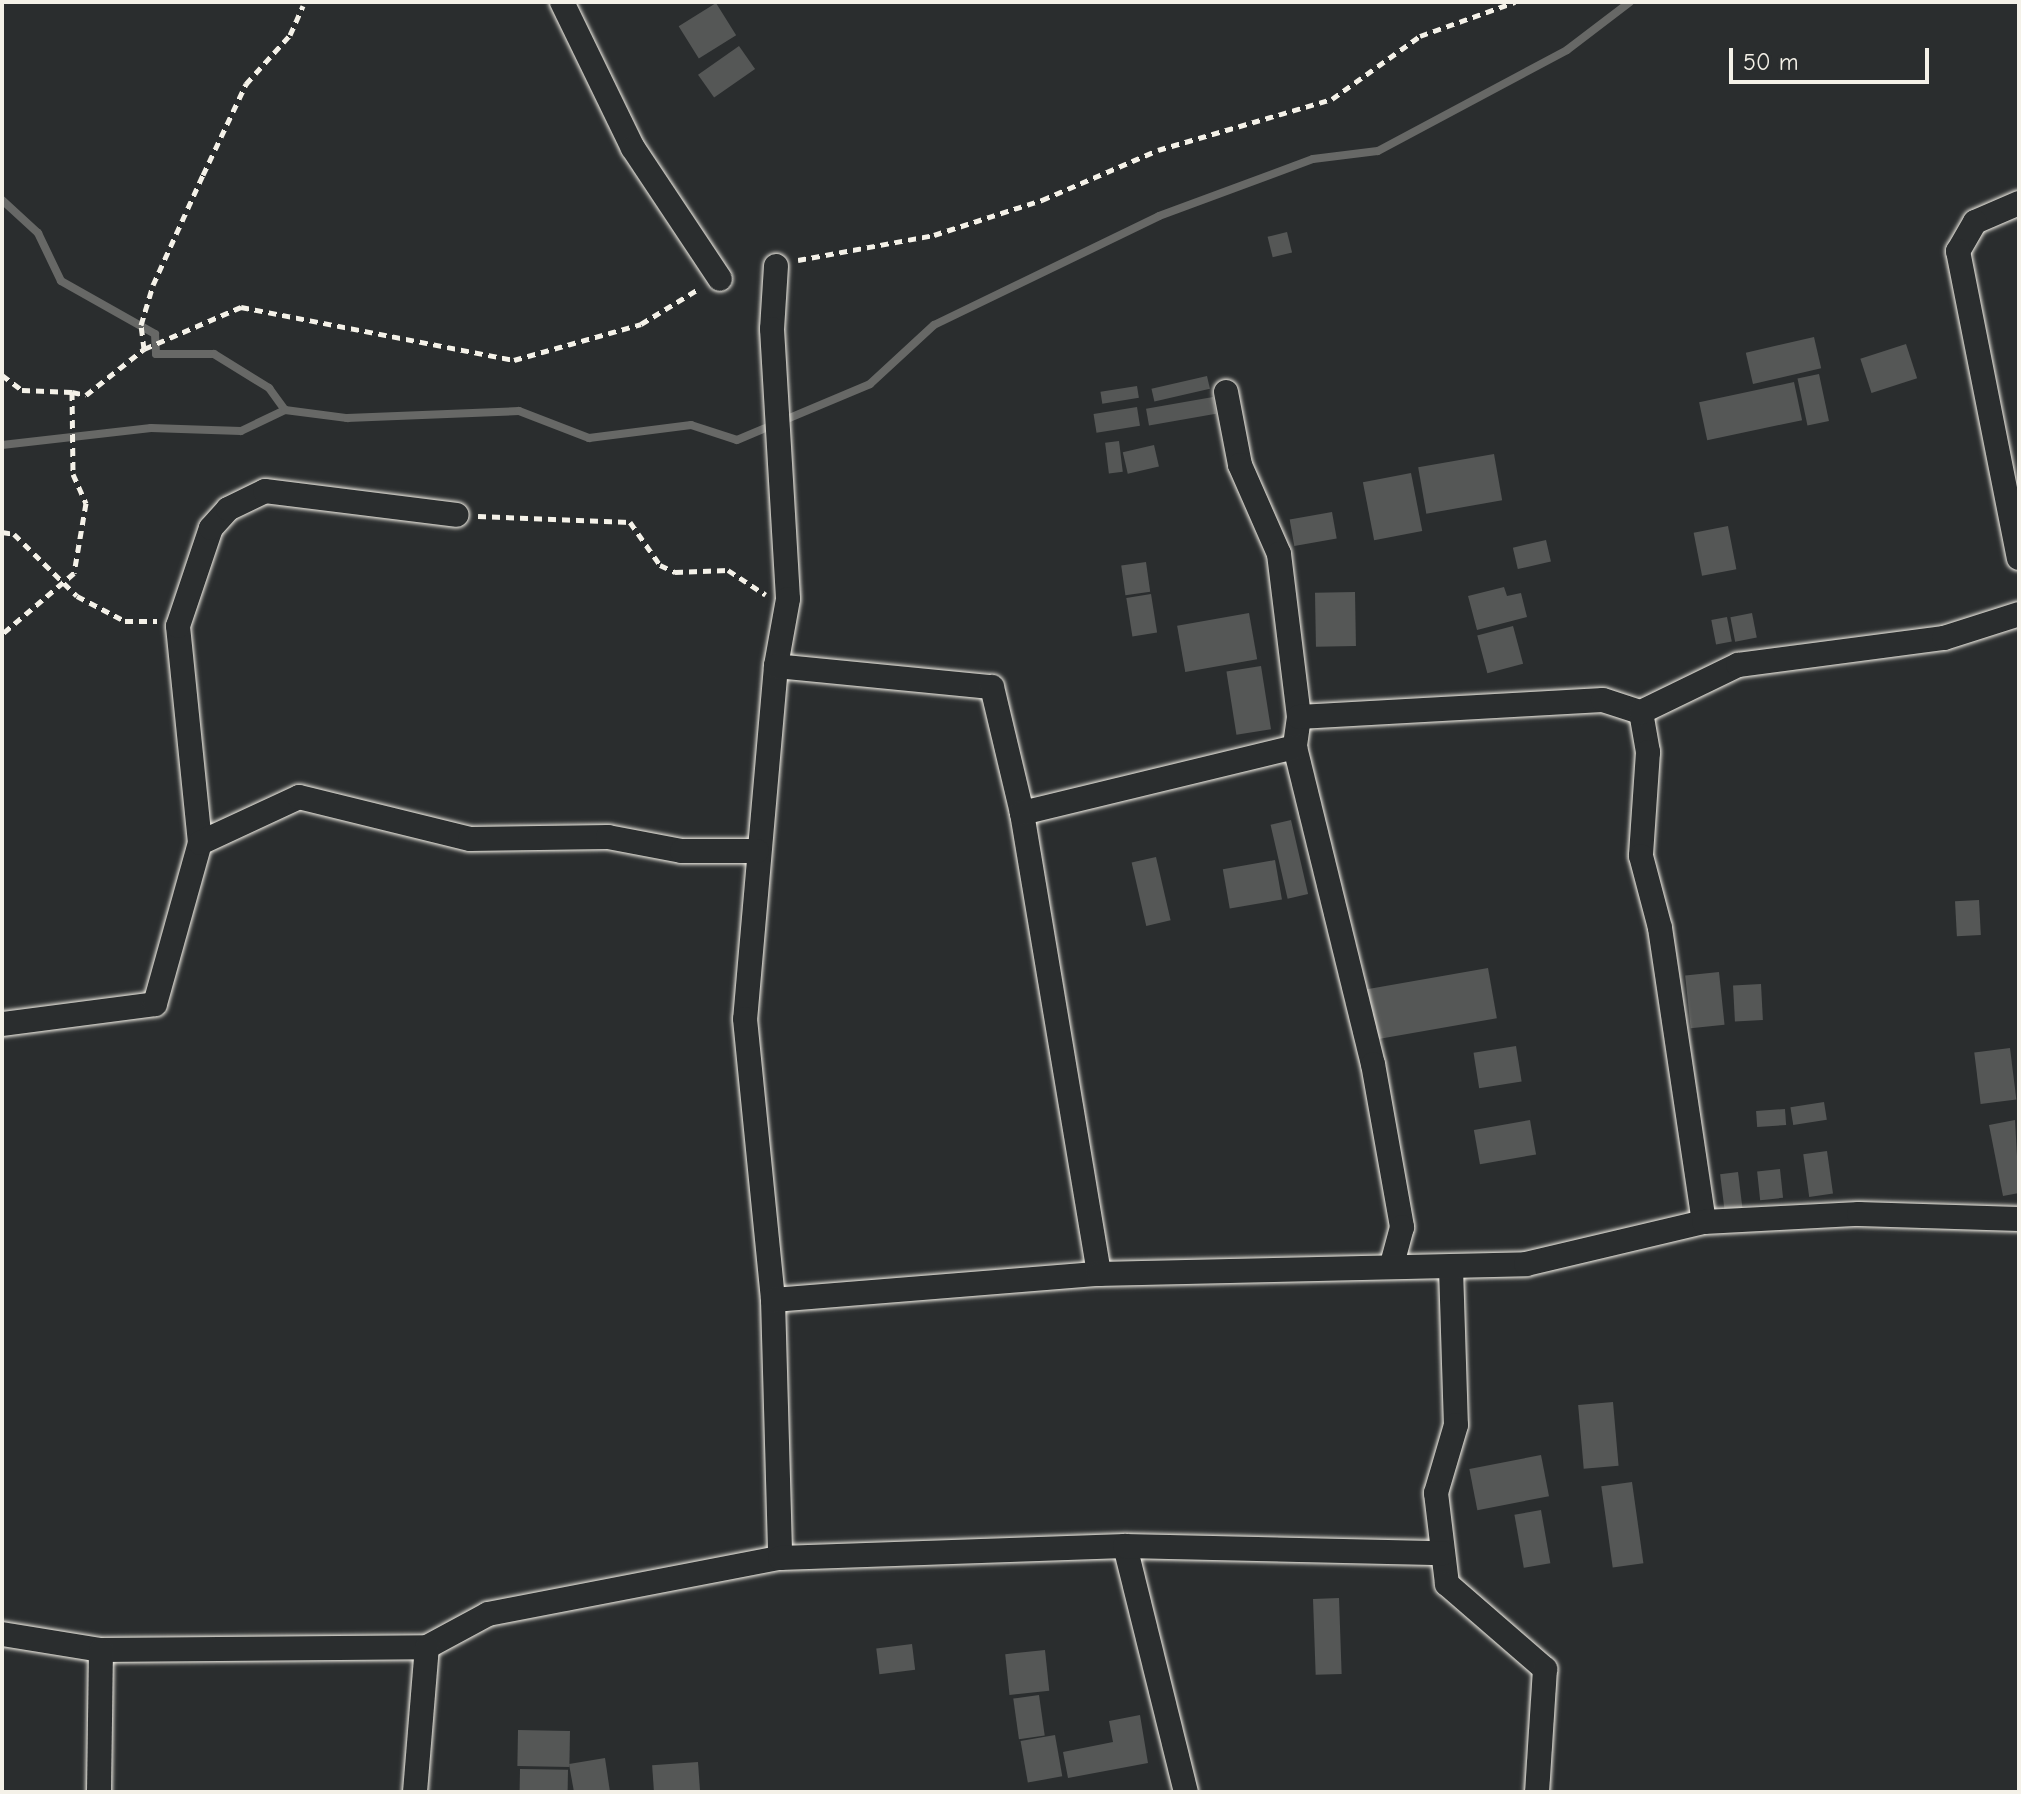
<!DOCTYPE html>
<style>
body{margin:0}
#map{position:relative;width:2021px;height:1794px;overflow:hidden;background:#2a2d2e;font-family:"Comic Neue",sans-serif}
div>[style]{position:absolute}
.stream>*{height:8px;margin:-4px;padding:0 4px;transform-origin:4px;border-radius:4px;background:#676866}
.building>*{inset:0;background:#555756;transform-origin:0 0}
.path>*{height:5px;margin-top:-2.5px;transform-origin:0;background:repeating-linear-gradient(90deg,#f4f1e8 0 8px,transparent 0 14px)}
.roads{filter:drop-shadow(0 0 2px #f4f1e8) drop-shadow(0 0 2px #f4f1e8)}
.street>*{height:24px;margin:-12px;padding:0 12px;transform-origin:12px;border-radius:12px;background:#2a2d2e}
span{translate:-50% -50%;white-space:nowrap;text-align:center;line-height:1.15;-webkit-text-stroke:8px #2a2d2e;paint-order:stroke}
.frame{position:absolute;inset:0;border:4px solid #f4f1e8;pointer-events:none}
.scale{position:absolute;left:1729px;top:48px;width:200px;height:36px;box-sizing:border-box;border:4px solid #f4f1e8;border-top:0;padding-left:10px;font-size:24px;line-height:28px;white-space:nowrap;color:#f4f1e8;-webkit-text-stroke:6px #2a2d2e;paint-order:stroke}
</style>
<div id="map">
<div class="stream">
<i style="left:2px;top:200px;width:49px;rotate:42.5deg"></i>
<i style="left:38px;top:233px;width:53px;rotate:64.4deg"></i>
<i style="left:61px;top:281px;width:108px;rotate:29.4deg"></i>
<i style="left:155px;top:334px;width:20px;rotate:87deg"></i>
<i style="left:156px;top:354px;width:58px"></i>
<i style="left:214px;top:354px;width:65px;rotate:31.7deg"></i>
<i style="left:269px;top:388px;width:27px;rotate:54deg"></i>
<i style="left:2px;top:445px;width:150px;rotate:-6.5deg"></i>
<i style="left:151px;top:428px;width:90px;rotate:1.9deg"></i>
<i style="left:241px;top:431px;width:49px;rotate:-25.5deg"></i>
<i style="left:285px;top:410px;width:63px;rotate:7.4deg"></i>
<i style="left:347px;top:418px;width:172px;rotate:-2.3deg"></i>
<i style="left:519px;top:411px;width:75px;rotate:21.1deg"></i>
<i style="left:589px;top:438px;width:103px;rotate:-7.3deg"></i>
<i style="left:691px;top:425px;width:48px;rotate:18.1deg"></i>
<i style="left:737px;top:440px;width:144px;rotate:-22.8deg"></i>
<i style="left:870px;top:384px;width:87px;rotate:-42.7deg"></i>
<i style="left:934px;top:325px;width:250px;rotate:-25.8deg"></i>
<i style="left:1159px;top:216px;width:164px;rotate:-20.3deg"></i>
<i style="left:1313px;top:159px;width:65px;rotate:-7deg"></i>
<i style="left:1378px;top:151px;width:214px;rotate:-28.1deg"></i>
<i style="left:1567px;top:50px;width:79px;rotate:-37.3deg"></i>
</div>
<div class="building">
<i style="left:716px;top:3px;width:38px;height:44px;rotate:58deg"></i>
<i style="left:739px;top:46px;width:28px;height:50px;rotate:55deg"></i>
<i style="left:1287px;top:232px;width:21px;height:20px;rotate:76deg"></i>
<i style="left:1814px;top:337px;width:32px;height:70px;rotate:77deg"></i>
<i style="left:1906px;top:344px;width:36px;height:48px;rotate:72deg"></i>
<i style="left:1819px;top:374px;width:48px;height:22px;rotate:78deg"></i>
<i style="left:1207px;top:376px;width:13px;height:57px;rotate:77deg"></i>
<i style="left:1794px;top:382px;width:39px;height:97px;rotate:78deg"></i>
<i style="left:1137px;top:386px;width:12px;height:37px;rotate:81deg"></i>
<i style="left:1213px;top:397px;width:17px;height:68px;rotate:80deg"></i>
<i style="left:1137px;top:407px;width:19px;height:44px;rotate:81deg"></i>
<i style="left:1119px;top:441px;width:31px;height:14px;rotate:83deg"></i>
<i style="left:1154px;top:445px;width:22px;height:32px;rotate:77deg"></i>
<i style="left:1494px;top:454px;width:47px;height:77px;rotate:80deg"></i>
<i style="left:1411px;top:473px;width:59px;height:49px;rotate:79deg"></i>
<i style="left:1332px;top:512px;width:27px;height:43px;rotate:80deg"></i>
<i style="left:1728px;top:526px;width:44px;height:35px;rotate:79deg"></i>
<i style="left:1546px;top:540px;width:22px;height:34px;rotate:77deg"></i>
<i style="left:1146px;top:562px;width:30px;height:25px;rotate:82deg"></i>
<i style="clip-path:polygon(1504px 587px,1507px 596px,1521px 593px,1527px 617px,1477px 630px,1468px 596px)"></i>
<i style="left:1355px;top:592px;width:54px;height:40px;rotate:89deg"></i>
<i style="left:1151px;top:594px;width:39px;height:25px;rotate:81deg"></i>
<i style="left:1249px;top:613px;width:47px;height:73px;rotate:80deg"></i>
<i style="left:1752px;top:613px;width:25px;height:22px;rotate:79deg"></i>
<i style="left:1727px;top:617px;width:25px;height:16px;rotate:79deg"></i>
<i style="left:1513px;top:626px;width:39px;height:37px;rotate:75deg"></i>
<i style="left:1261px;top:666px;width:64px;height:35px;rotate:81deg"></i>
<i style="left:1291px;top:820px;width:76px;height:21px;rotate:77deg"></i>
<i style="left:1156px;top:857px;width:65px;height:25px;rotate:77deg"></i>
<i style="left:1275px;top:860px;width:40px;height:53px;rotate:80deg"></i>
<i style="left:1979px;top:900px;width:35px;height:24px;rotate:87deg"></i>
<i style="left:1488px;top:968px;width:51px;height:123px;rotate:80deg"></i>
<i style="left:1719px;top:972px;width:53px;height:34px;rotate:84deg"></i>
<i style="left:1761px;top:984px;width:36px;height:28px;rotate:87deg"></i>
<i style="left:1516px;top:1046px;width:36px;height:43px;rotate:81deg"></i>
<i style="left:2010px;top:1048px;width:52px;height:36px;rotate:83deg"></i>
<i style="left:1824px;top:1102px;width:18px;height:34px;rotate:81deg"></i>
<i style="left:1785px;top:1109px;width:16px;height:29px;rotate:86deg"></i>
<i style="left:1530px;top:1120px;width:35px;height:57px;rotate:80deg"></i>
<i style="clip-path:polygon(2015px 1120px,2019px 1193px,2003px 1196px,1989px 1125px)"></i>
<i style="left:1827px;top:1151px;width:43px;height:24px;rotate:82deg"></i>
<i style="left:1780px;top:1169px;width:29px;height:23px;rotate:84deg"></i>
<i style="left:1738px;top:1172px;width:39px;height:18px;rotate:83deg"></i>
<i style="left:1613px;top:1402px;width:64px;height:35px;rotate:85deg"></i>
<i style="left:1541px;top:1455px;width:42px;height:73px;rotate:79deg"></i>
<i style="left:1632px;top:1482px;width:82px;height:31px;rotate:82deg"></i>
<i style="left:1541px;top:1510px;width:54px;height:27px;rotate:80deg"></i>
<i style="left:1339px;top:1598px;width:76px;height:26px;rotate:88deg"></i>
<i style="left:912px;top:1644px;width:26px;height:36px;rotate:83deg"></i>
<i style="left:1045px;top:1650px;width:41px;height:40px;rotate:84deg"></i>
<i style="left:1039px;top:1695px;width:41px;height:26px;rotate:82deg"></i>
<i style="clip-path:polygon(1140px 1715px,1148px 1763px,1068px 1778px,1063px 1752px,1113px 1742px,1109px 1721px)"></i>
<i style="left:518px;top:1730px;width:52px;height:36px;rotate:1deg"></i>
<i style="left:1055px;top:1735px;width:42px;height:35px;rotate:80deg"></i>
<i style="clip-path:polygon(605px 1758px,610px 1792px,574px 1792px,569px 1764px)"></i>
<i style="left:698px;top:1762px;width:30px;height:46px;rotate:86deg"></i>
<i style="left:520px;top:1769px;width:48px;height:23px;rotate:1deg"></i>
</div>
<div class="path">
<i style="left:798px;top:260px;width:138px;rotate:-10.4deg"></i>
<i style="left:934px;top:235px;width:114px;rotate:-18deg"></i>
<i style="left:1042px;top:200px;width:126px;rotate:-23.3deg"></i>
<i style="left:1158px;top:150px;width:181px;rotate:-16.3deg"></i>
<i style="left:1332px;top:99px;width:108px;rotate:-35.6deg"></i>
<i style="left:1420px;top:36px;width:101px;rotate:-19.7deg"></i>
<i style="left:144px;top:349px;width:24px;rotate:-97deg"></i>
<i style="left:141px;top:325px;width:42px;rotate:-73.3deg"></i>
<i style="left:153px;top:285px;width:121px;rotate:-65.6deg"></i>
<i style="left:203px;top:175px;width:101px;rotate:-64.7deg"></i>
<i style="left:246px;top:84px;width:66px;rotate:-48.1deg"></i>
<i style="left:290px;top:35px;width:32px;rotate:-66deg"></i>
<i style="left:2px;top:375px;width:25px;rotate:37deg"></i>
<i style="left:22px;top:390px;width:50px;rotate:2.3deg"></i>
<i style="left:72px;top:392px;width:82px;rotate:89.3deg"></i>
<i style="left:73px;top:474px;width:32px;rotate:66deg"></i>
<i style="left:86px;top:503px;width:71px;rotate:99.7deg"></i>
<i style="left:74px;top:573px;width:94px;rotate:139.7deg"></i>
<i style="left:72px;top:392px;width:14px;rotate:12deg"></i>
<i style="left:86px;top:395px;width:74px;rotate:-38.4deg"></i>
<i style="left:144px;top:349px;width:106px;rotate:-23.4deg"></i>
<i style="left:241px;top:307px;width:278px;rotate:11deg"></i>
<i style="left:514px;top:360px;width:132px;rotate:-15.8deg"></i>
<i style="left:641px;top:324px;width:69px;rotate:-31.4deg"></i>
<i style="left:478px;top:516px;width:152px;rotate:2.3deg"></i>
<i style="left:630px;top:522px;width:52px;rotate:55.1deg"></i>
<i style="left:660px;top:565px;width:17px;rotate:25deg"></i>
<i style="left:675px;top:572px;width:53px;rotate:-2.2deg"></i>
<i style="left:728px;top:570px;width:45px;rotate:33.3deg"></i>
<i style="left:2px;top:532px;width:12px;rotate:9deg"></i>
<i style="left:14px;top:534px;width:88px;rotate:44.5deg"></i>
<i style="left:77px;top:596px;width:54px;rotate:27.5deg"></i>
<i style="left:125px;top:621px;width:32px"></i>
</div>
<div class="roads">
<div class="street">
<i style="left:562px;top:2px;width:162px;rotate:64.1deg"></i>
<i style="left:633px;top:148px;width:157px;rotate:56.4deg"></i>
<i style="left:2019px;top:203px;width:48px;rotate:156.6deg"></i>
<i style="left:1975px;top:222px;width:34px;rotate:120deg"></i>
<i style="left:1958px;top:251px;width:313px;rotate:78.8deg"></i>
<i style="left:776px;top:266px;width:63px;rotate:93.6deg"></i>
<i style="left:772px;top:329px;width:270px;rotate:86.6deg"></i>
<i style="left:788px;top:599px;width:68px;rotate:100.2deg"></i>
<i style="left:776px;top:666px;width:354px;rotate:95deg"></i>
<i style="left:745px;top:1019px;width:282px;rotate:84.3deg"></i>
<i style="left:773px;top:1300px;width:258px;rotate:88.4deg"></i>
<i style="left:1226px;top:392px;width:74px;rotate:79.1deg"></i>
<i style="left:1240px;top:465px;width:97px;rotate:66.3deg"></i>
<i style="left:1279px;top:554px;width:164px;rotate:83deg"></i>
<i style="left:1299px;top:717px;width:30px;rotate:98deg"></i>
<i style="left:1295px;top:747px;width:326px;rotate:76.2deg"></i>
<i style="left:1373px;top:1064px;width:166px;rotate:79.9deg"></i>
<i style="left:1402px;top:1227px;width:38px;rotate:105deg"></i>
<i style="left:776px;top:666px;width:217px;rotate:5.6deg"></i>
<i style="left:992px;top:687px;width:130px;rotate:76.6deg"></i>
<i style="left:1022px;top:813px;width:467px;rotate:80.5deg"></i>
<i style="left:1641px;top:712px;width:41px;rotate:80.1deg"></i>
<i style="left:1648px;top:752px;width:104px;rotate:93.9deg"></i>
<i style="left:1641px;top:856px;width:74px;rotate:75.2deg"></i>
<i style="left:1660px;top:928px;width:297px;rotate:81.5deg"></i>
<i style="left:1299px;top:717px;width:304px;rotate:-3.2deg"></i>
<i style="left:1603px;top:700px;width:40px;rotate:18deg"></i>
<i style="left:1641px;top:712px;width:108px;rotate:-25.9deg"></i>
<i style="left:1738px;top:665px;width:208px;rotate:-7.5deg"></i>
<i style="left:1944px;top:638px;width:79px;rotate:-17.7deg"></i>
<i style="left:1022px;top:813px;width:281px;rotate:-13.6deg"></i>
<i style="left:200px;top:843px;width:218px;rotate:-95.8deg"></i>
<i style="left:178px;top:626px;width:103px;rotate:-71.4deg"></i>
<i style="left:211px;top:528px;width:25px;rotate:-48deg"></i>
<i style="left:228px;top:509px;width:41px;rotate:-25.9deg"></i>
<i style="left:265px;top:491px;width:193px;rotate:7.1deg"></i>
<i style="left:2px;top:1024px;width:154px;rotate:-7.4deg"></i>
<i style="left:155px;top:1004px;width:167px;rotate:-74.4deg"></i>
<i style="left:200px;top:843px;width:109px;rotate:-24.9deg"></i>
<i style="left:299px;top:797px;width:176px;rotate:13.8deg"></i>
<i style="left:470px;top:839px;width:138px;rotate:-0.8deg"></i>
<i style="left:608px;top:837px;width:75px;rotate:10.7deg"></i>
<i style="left:682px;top:851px;width:75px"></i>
<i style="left:1451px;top:1268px;width:157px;rotate:88.2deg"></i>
<i style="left:1456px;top:1425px;width:71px;rotate:106.4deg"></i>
<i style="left:1436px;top:1493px;width:92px;rotate:83.1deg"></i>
<i style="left:1447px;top:1584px;width:130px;rotate:40.9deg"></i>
<i style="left:1545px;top:1669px;width:123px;rotate:93.7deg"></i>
<i style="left:773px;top:1300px;width:327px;rotate:-4.6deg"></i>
<i style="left:1099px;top:1274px;width:427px;rotate:-1.3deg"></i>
<i style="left:1526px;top:1264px;width:183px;rotate:-13.3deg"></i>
<i style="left:1704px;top:1222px;width:155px;rotate:-3deg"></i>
<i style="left:1859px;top:1214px;width:160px;rotate:1.8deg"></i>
<i style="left:1125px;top:1546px;width:253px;rotate:76.1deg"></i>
<i style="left:2px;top:1634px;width:100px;rotate:9.2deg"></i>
<i style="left:101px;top:1650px;width:326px;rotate:-0.5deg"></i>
<i style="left:427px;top:1647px;width:69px;rotate:-28.4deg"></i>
<i style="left:488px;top:1614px;width:297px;rotate:-10.9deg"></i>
<i style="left:780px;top:1558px;width:345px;rotate:-2deg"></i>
<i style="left:1125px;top:1546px;width:318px;rotate:1.3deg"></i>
<i style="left:99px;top:1792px;width:142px;rotate:-89.2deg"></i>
<i style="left:415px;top:1792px;width:145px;rotate:-85.3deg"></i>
</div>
</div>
<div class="frame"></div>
<div class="scale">50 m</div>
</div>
